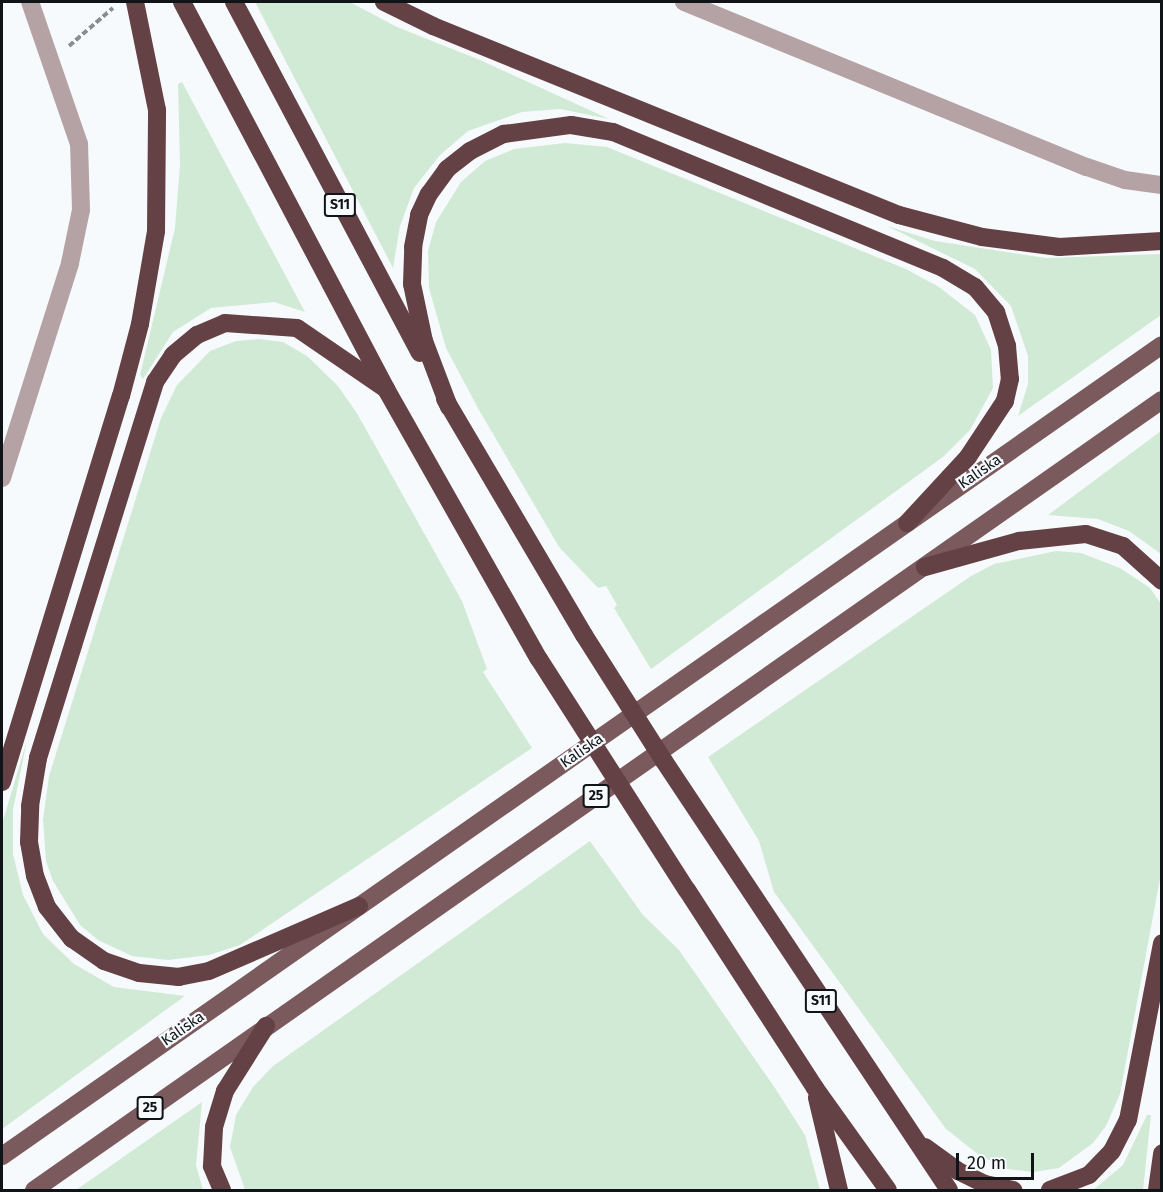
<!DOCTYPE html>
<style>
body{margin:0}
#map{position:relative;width:1163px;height:1192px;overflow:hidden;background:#f7fafd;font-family:"Fira Sans",sans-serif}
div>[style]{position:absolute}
.green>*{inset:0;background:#d1ead5}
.path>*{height:4px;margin-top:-2px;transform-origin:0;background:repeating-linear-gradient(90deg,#8a8d90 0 6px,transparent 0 9px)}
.minor>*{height:18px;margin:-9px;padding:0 9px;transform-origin:9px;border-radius:9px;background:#b5a2a4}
.major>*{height:18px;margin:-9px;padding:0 9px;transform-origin:9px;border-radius:9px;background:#7a5a5d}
.highway>*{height:18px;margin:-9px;padding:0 9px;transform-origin:9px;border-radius:9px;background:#644145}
.highway-bridge>*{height:18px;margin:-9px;padding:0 9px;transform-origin:9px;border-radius:9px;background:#644145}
span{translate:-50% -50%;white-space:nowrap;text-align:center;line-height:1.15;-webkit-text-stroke:4.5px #f7fafd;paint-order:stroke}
.shield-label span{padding:2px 4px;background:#f7fafd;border:2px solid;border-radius:4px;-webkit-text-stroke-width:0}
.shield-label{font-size:14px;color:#111416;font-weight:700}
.street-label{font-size:15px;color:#111416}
.frame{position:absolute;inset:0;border:3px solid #111416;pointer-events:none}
.scale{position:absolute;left:956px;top:1153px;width:78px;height:27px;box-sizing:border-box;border:3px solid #111416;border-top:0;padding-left:8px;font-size:18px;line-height:21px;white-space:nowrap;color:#111416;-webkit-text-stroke:4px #f7fafd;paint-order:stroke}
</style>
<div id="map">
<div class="green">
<i style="clip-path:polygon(255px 2px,350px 2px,397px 27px,480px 60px,609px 119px,560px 109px,522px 112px,468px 131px,440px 155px,414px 188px,400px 226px,393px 268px)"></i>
<i style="clip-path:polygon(182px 82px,305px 312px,274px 302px,211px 308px,173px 332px,143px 379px,140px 375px,175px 228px,180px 164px,178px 84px)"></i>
<i style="clip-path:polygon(565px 143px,607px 147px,906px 269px,939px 287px,975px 315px,991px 350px,993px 388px,970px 430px,943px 457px,651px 669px,614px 608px,617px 605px,606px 586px,598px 588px,559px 547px,479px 410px,446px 348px,429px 288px,428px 251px,436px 222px,461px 182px,485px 161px,514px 149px)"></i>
<i style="clip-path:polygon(887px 226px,935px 241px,1046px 258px,1161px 254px,1161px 315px,1018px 416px,1028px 384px,1028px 356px,1011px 306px,975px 269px)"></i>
<i style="clip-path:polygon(259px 339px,283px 342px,307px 356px,338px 386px,358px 415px,462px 601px,487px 669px,483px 672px,532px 748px,240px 945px,209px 955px,168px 960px,132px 956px,98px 940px,80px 925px,53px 881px,46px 861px,43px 820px,49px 776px,161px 418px,177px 385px,210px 351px,236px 341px)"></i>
<i style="clip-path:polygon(1161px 431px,1161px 554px,1129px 531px,1098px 519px,1048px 515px)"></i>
<i style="clip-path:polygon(1056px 551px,1081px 553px,1120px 568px,1150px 588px,1161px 604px,1162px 868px,1120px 1094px,1106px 1126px,1093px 1143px,1059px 1168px,1034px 1172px,1007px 1169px,979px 1155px,946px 1129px,774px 892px,759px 841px,708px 757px,971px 576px,994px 564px)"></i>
<i style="clip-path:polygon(27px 740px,13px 810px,13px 854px,23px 895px,43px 934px,74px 964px,114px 987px,185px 996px,2px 1129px,2px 824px)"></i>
<i style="clip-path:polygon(590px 841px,643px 915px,679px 950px,775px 1088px,805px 1135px,820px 1190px,245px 1190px,230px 1147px,236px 1115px,253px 1087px,273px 1066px)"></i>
<i style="clip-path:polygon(202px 1102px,196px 1165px,203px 1190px,76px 1190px)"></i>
<i style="clip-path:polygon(1147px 1115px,1151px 1115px,1143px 1190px,1093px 1190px,1123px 1165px)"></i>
</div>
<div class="path">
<i style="left:69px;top:46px;width:58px;rotate:-40.8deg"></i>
</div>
<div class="minor">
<i style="left:684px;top:2px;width:435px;rotate:22.3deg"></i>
<i style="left:1087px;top:167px;width:40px;rotate:18.9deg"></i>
<i style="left:1125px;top:180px;width:37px;rotate:8deg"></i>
<i style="left:2px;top:478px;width:225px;rotate:-72.4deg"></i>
<i style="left:70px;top:263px;width:54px;rotate:-78.3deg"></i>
<i style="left:81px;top:210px;width:66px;rotate:-91.7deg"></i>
<i style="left:79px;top:144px;width:150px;rotate:-109deg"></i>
</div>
<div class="major">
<i style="left:2px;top:1156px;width:1415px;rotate:-34.96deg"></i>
<i style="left:34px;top:1190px;width:1377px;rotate:-35.01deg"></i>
</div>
<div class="highway">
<i style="left:182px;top:2px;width:437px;rotate:62.2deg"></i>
<i style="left:386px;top:389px;width:310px;rotate:60.5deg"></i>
<i style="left:234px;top:2px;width:397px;rotate:62.1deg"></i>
<i style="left:384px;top:2px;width:55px;rotate:26.1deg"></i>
<i style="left:433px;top:26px;width:503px;rotate:22.08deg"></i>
<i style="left:899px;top:215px;width:86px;rotate:14.8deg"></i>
<i style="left:982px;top:237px;width:78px;rotate:7.4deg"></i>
<i style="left:1059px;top:247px;width:103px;rotate:-3.3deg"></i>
<i style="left:445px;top:399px;width:274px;rotate:59.5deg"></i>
<i style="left:449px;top:407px;width:71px;rotate:-110.7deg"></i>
<i style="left:424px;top:341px;width:58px;rotate:-101.9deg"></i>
<i style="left:412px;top:284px;width:37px;rotate:-88deg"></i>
<i style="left:413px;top:247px;width:33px;rotate:-79deg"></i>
<i style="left:419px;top:215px;width:23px;rotate:-65deg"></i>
<i style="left:429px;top:194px;width:31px;rotate:-54deg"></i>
<i style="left:447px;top:169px;width:29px;rotate:-38deg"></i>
<i style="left:470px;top:151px;width:38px;rotate:-27deg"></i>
<i style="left:504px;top:134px;width:68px;rotate:-7.7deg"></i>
<i style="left:571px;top:125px;width:43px;rotate:9.5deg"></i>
<i style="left:613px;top:132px;width:357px;rotate:22.4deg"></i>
<i style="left:943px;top:268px;width:37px;rotate:31deg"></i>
<i style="left:975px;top:287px;width:33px;rotate:50deg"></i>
<i style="left:996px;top:312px;width:36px;rotate:72deg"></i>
<i style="left:1007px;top:346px;width:33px;rotate:85deg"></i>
<i style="left:1010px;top:379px;width:23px;rotate:103deg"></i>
<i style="left:1005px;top:401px;width:67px;rotate:123.5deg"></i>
<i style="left:968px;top:457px;width:90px;rotate:132.7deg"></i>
<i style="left:925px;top:567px;width:98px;rotate:-15.5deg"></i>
<i style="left:1019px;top:541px;width:67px;rotate:-6deg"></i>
<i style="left:1086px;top:534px;width:39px;rotate:18deg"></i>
<i style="left:1123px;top:546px;width:52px;rotate:41.9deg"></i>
<i style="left:664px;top:761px;width:515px;rotate:56.4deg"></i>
<i style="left:2px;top:782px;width:404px;rotate:-72.9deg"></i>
<i style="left:121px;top:396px;width:74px;rotate:-75.2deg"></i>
<i style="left:140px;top:324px;width:94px;rotate:-80.2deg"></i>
<i style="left:156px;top:231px;width:121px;rotate:-89.5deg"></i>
<i style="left:157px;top:110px;width:110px;rotate:-101.5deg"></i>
<i style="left:687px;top:890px;width:236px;rotate:57.1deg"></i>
<i style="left:815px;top:1088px;width:125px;rotate:54.4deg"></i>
<i style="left:359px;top:906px;width:163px;rotate:156.6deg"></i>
<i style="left:209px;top:971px;width:31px;rotate:169deg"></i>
<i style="left:179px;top:977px;width:40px;rotate:-174.3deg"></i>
<i style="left:139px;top:973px;width:37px;rotate:-161deg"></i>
<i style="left:104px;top:961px;width:39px;rotate:-145deg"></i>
<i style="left:72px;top:939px;width:41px;rotate:-128deg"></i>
<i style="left:47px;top:907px;width:33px;rotate:-111deg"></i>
<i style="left:35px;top:876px;width:35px;rotate:-100deg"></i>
<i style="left:29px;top:842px;width:36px;rotate:-88deg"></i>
<i style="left:30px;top:806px;width:49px;rotate:-80.5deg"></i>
<i style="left:38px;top:758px;width:394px;rotate:-72.7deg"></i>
<i style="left:155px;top:382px;width:32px;rotate:-56deg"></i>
<i style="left:173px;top:355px;width:31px;rotate:-40deg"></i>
<i style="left:197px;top:335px;width:30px;rotate:-23deg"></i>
<i style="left:225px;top:323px;width:72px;rotate:4deg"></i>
<i style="left:297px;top:328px;width:108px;rotate:34.4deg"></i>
<i style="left:817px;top:1098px;width:95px;rotate:76.6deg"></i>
<i style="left:925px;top:1147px;width:41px;rotate:36deg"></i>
<i style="left:958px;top:1171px;width:30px;rotate:26deg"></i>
<i style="left:985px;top:1184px;width:29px;rotate:12deg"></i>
<i style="left:222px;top:1190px;width:26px;rotate:-113deg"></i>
<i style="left:212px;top:1166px;width:39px;rotate:-87deg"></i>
<i style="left:214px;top:1127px;width:38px;rotate:-73deg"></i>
<i style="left:225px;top:1091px;width:77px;rotate:-57.8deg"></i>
<i style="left:1050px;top:1190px;width:42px;rotate:-21deg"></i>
<i style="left:1089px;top:1175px;width:33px;rotate:-46deg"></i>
<i style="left:1112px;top:1151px;width:35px;rotate:-63deg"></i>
<i style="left:1128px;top:1120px;width:180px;rotate:-79.1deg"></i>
<i style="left:1157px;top:1190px;width:37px;rotate:-82deg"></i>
</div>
<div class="highway-bridge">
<i style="left:584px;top:635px;width:149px;rotate:57.6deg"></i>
<i style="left:539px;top:659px;width:274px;rotate:57.4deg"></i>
</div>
<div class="shield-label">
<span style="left:340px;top:205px">S11</span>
<span style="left:596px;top:796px">25</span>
<span style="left:821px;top:1001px">S11</span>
<span style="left:150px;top:1108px">25</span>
</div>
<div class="street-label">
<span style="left:980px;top:472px;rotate:-35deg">Kaliska</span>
<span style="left:582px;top:751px;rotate:-35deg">Kaliska</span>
<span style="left:183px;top:1029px;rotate:-35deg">Kaliska</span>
</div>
<div class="frame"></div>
<div class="scale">20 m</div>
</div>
